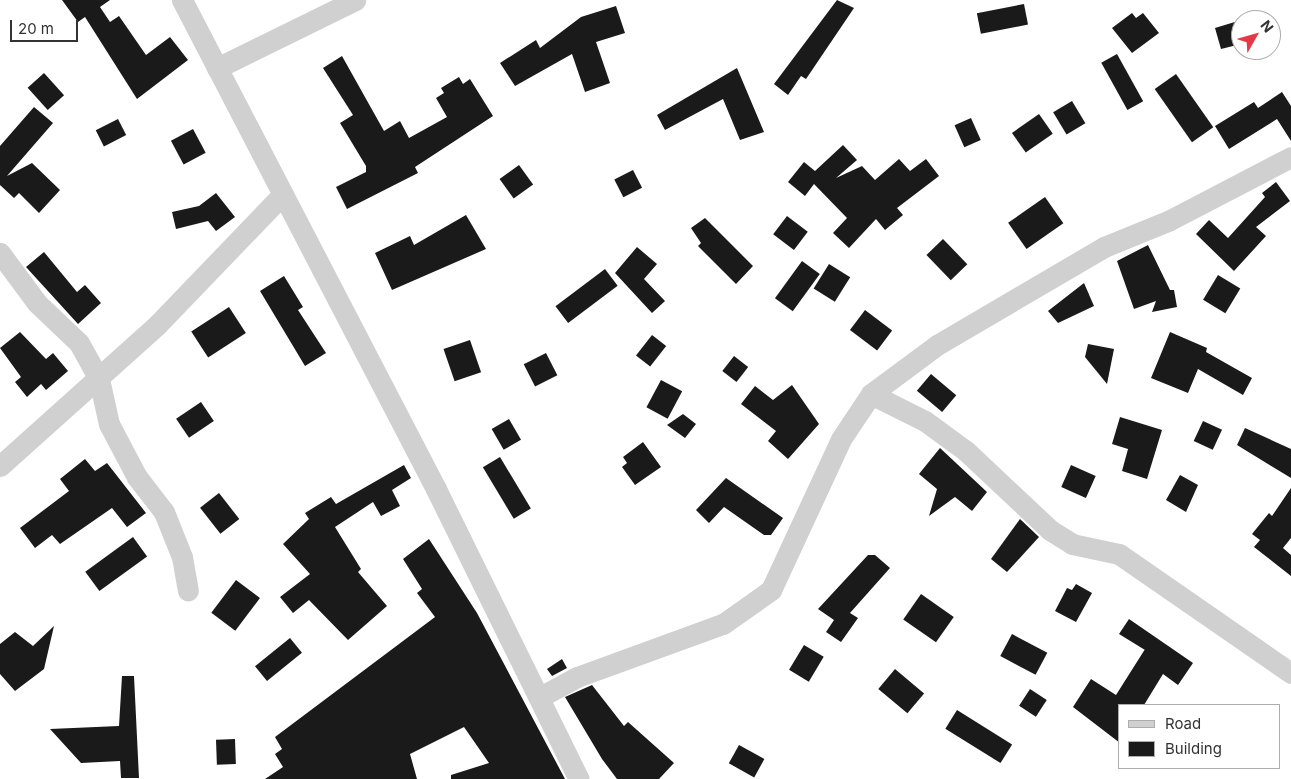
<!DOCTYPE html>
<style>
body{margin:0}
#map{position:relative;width:1291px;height:779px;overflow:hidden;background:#fff;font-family:Inter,sans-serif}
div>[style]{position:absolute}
.building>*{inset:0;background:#1a1a1a;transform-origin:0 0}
.minor>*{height:21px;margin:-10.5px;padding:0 10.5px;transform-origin:10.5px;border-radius:10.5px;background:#d0d0d0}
span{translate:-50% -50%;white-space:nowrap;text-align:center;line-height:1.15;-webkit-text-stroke:5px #fff;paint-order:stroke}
.legend{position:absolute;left:1118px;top:704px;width:162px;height:65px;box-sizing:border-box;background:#fff;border:1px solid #adadad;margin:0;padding:6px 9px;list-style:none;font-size:15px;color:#333}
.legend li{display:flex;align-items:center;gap:10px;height:25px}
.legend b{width:25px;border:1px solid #adadad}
.north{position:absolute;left:1231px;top:10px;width:50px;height:50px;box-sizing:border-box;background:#fff;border:1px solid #adadad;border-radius:50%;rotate:52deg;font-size:14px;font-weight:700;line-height:20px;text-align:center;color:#333}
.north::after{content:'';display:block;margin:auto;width:18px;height:22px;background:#e63946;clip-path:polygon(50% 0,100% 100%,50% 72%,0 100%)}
.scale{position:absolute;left:10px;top:20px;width:68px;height:22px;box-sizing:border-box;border:2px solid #333;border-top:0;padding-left:6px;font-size:15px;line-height:18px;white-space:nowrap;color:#333;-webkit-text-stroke:4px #fff;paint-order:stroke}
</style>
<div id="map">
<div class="building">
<i style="clip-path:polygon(62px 0,110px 0,100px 7px,110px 22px,119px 16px,146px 55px,170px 37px,188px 60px,137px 99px,85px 17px,78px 22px)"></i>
<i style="clip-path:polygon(837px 0,854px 8px,806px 79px,801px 76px,788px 95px,774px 84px)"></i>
<i style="left:1024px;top:4px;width:21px;height:48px;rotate:79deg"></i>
<i style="clip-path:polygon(616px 6px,625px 33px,596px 42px,610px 83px,585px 92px,572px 54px,515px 86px,500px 63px,536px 40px,540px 48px,581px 17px)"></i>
<i style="clip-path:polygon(1132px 13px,1136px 18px,1143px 13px,1159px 33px,1132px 53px,1112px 28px)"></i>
<i style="clip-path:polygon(1238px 21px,1241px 44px,1221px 49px,1215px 28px)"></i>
<i style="left:1117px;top:54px;width:54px;height:18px;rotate:61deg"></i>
<i style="clip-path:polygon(342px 56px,384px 131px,400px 121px,409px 138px,447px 117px,436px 98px,444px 93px,441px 88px,459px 77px,463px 84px,470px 79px,493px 116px,415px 167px,418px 173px,347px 209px,336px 187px,366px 172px,366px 166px,340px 123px,353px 115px,323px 68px)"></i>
<i style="clip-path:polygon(737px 68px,764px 132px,740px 140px,723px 99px,665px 130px,657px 115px)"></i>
<i style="left:44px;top:73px;width:30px;height:22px;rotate:48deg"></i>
<i style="left:1176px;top:74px;width:65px;height:26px;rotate:55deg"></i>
<i style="clip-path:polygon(1282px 92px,1291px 106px,1291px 141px,1277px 119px,1229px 149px,1215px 126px,1254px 102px,1258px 108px)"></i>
<i style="left:1072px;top:101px;width:26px;height:22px;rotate:59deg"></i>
<i style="clip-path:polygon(34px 107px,53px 123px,7px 176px,32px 163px,60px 190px,39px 213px,19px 193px,14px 198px,0 185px,0 146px)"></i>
<i style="left:1039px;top:114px;width:24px;height:33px;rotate:55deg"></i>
<i style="left:971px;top:118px;width:24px;height:18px;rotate:66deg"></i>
<i style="left:118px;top:119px;width:18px;height:25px;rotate:63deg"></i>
<i style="left:193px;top:129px;width:27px;height:25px;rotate:62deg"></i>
<i style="clip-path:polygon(843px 145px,857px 160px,836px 178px,862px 166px,875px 180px,899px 159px,910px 171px,926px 159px,939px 176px,897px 208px,903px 215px,885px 230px,876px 219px,849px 248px,833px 233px,847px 218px,814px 184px,805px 196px,788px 182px,804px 162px,815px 171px)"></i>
<i style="left:519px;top:165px;width:24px;height:24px;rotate:54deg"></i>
<i style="left:633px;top:170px;width:20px;height:21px;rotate:63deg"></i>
<i style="clip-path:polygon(1276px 182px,1290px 201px,1256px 227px,1266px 236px,1234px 271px,1196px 234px,1209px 220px,1228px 238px,1265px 197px,1262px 193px)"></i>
<i style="clip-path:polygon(216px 193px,235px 217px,216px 231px,208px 221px,176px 229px,172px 212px,199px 206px)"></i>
<i style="left:1045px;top:197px;width:32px;height:45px;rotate:55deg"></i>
<i style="clip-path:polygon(466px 215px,486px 249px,392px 290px,375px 253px,410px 236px,414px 245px)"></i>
<i style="left:787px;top:216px;width:26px;height:23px;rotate:37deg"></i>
<i style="clip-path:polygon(705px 218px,753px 266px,736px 284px,698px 246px,701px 243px,691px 228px)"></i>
<i style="left:943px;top:239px;width:35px;height:23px;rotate:46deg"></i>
<i style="clip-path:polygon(1148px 245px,1170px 290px,1174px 290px,1177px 307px,1152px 312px,1156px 301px,1134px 309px,1117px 261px)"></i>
<i style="clip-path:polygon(637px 247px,657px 264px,644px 279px,665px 301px,652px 313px,615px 273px)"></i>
<i style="clip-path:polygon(44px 252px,77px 292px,85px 285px,101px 303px,78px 324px,26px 267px)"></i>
<i style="left:802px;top:261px;width:22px;height:46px;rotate:36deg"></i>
<i style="left:829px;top:264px;width:25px;height:29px;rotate:32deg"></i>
<i style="left:605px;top:269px;width:21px;height:62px;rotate:53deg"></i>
<i style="left:1218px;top:275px;width:26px;height:29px;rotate:31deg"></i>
<i style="clip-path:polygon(284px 276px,303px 307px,298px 310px,326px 353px,305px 366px,260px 291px)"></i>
<i style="clip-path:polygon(1084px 283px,1094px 306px,1058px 323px,1048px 311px)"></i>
<i style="left:229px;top:307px;width:31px;height:45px;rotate:57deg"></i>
<i style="left:865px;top:310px;width:34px;height:25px;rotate:37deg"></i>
<i style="clip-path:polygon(20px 332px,46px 359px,53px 353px,68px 371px,46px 390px,41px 384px,27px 397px,15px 382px,21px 377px,0 348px)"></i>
<i style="clip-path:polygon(1170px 332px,1207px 348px,1206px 352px,1252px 378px,1243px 395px,1198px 369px,1188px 393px,1151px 378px)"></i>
<i style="left:652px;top:335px;width:18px;height:26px;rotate:38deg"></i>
<i style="left:470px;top:340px;width:34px;height:28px;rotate:71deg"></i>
<i style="clip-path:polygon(1088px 344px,1114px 349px,1107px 384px,1085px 357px)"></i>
<i style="left:546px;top:353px;width:25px;height:25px;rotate:63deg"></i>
<i style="left:734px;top:356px;width:18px;height:19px;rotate:38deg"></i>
<i style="left:931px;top:374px;width:33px;height:22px;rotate:40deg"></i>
<i style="left:661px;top:380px;width:24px;height:31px;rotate:28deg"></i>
<i style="clip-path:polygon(792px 385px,819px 424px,788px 459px,768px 441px,776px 431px,741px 404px,755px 386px,773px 400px)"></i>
<i style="left:201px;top:402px;width:23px;height:30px;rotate:56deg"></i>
<i style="clip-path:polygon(683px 414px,696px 424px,685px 438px,667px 425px)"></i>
<i style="clip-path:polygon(1120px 417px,1162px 430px,1147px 479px,1122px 471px,1128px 449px,1112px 444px)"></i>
<i style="left:509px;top:419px;width:24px;height:20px;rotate:60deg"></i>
<i style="left:1203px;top:421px;width:21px;height:22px;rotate:25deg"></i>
<i style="clip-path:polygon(1245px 428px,1291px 449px,1291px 478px,1237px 445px)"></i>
<i style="clip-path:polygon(643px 442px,661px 467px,635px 485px,622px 467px,627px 463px,623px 457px)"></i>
<i style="clip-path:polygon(940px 448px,987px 492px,972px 511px,955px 497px,929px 516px,937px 489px,919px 474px)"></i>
<i style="left:500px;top:457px;width:60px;height:20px;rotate:59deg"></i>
<i style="clip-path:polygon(85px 459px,95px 471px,107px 463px,146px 513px,127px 527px,112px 508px,60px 544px,52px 535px,35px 548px,20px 528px,69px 491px,60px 479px)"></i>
<i style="clip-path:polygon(404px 465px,411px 478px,392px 490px,400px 506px,381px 516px,373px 502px,335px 527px,361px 569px,358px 572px,387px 606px,348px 640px,309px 600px,293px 613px,280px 597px,310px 574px,283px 544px,309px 519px,305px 513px,331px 497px,336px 504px)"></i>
<i style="left:1071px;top:465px;width:27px;height:24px;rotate:24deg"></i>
<i style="clip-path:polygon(1180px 475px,1198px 485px,1186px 512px,1166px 500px)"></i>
<i style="clip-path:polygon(726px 478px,783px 518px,771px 535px,764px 535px,724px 507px,709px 523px,696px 510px)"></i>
<i style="clip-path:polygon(1291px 488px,1291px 538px,1283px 548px,1291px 555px,1291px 576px,1254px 547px,1260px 540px,1252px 534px,1269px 513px,1272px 516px)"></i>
<i style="left:219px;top:493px;width:33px;height:24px;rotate:52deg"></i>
<i style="clip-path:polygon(1020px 519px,1039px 537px,1007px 572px,991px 559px)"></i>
<i style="left:133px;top:537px;width:24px;height:59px;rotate:54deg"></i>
<i style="clip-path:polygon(429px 539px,477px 613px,565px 779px,451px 779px,451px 775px,489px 763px,464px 727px,410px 754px,417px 779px,265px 779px,283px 767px,275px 754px,282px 749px,275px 737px,435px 617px,417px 593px,422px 589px,403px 559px)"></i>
<i style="clip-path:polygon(868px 555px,875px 555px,890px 568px,850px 613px,858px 618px,841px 642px,826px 632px,834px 620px,818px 609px)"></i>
<i style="left:236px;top:580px;width:30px;height:41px;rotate:37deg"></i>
<i style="clip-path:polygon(1076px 584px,1092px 593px,1076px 622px,1055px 611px,1067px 588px,1072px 590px)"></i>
<i style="left:921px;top:594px;width:40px;height:31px;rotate:35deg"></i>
<i style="clip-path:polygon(1129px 619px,1193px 663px,1178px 685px,1163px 674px,1144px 705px,1120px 705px,1120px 743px,1073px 707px,1091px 679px,1116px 695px,1147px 646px,1145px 650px,1119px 634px)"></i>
<i style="clip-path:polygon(54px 626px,44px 669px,15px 691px,0 674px,0 644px,15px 632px,33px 646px)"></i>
<i style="left:1012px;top:634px;width:40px;height:25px;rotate:28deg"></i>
<i style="left:290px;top:638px;width:19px;height:45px;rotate:51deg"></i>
<i style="left:804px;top:645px;width:23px;height:29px;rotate:31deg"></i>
<i style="clip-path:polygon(562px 659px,567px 668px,552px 676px,547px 669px)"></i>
<i style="left:895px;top:669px;width:38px;height:26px;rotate:40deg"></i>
<i style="clip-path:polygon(122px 676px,134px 676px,139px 778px,121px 778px,120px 761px,81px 763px,50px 729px,119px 726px)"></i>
<i style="clip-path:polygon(592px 685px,624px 726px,628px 722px,674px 763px,659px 779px,617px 779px,602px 759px,565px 697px)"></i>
<i style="left:1030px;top:689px;width:20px;height:20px;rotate:33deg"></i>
<i style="left:957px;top:710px;width:65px;height:22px;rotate:32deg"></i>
<i style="left:235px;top:739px;width:25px;height:19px;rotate:88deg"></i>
<i style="left:739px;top:745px;width:29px;height:21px;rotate:29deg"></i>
</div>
<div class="minor">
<i style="left:182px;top:0;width:551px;rotate:62.55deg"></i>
<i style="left:436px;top:489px;width:323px;rotate:63.8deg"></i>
<i style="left:217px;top:68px;width:154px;rotate:-26.2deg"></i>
<i style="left:0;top:253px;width:62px;rotate:53.5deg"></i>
<i style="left:37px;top:303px;width:58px;rotate:43.6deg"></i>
<i style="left:79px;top:343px;width:41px;rotate:60.9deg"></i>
<i style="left:99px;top:379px;width:46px;rotate:77.5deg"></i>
<i style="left:109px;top:424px;width:60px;rotate:62.2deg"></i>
<i style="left:137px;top:477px;width:44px;rotate:52.4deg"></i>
<i style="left:164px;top:512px;width:48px;rotate:68.2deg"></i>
<i style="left:182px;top:557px;width:34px;rotate:80deg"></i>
<i style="left:871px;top:394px;width:60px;rotate:26.6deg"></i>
<i style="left:925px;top:421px;width:51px;rotate:36.2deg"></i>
<i style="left:966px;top:451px;width:115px;rotate:43.2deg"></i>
<i style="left:1050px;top:530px;width:26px;rotate:32deg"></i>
<i style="left:1072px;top:544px;width:48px;rotate:12deg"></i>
<i style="left:1119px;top:554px;width:209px;rotate:34.7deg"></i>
<i style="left:0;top:466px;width:212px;rotate:-41.9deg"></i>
<i style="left:158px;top:324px;width:179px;rotate:-46.1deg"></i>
<i style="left:540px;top:697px;width:42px;rotate:-28.4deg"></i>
<i style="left:577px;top:677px;width:155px;rotate:-20deg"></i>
<i style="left:723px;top:624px;width:59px;rotate:-35.3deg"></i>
<i style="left:771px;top:590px;width:166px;rotate:-65.1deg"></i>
<i style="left:841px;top:439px;width:54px;rotate:-56.3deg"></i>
<i style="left:871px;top:394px;width:82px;rotate:-36.6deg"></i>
<i style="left:937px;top:345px;width:194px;rotate:-30.4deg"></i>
<i style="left:1104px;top:247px;width:71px;rotate:-22.2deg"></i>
<i style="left:1170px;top:220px;width:136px;rotate:-27.5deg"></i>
</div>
<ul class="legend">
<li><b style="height:6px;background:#d0d0d0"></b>Road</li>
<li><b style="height:14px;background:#1a1a1a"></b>Building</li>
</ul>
<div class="north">N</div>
<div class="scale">20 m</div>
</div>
